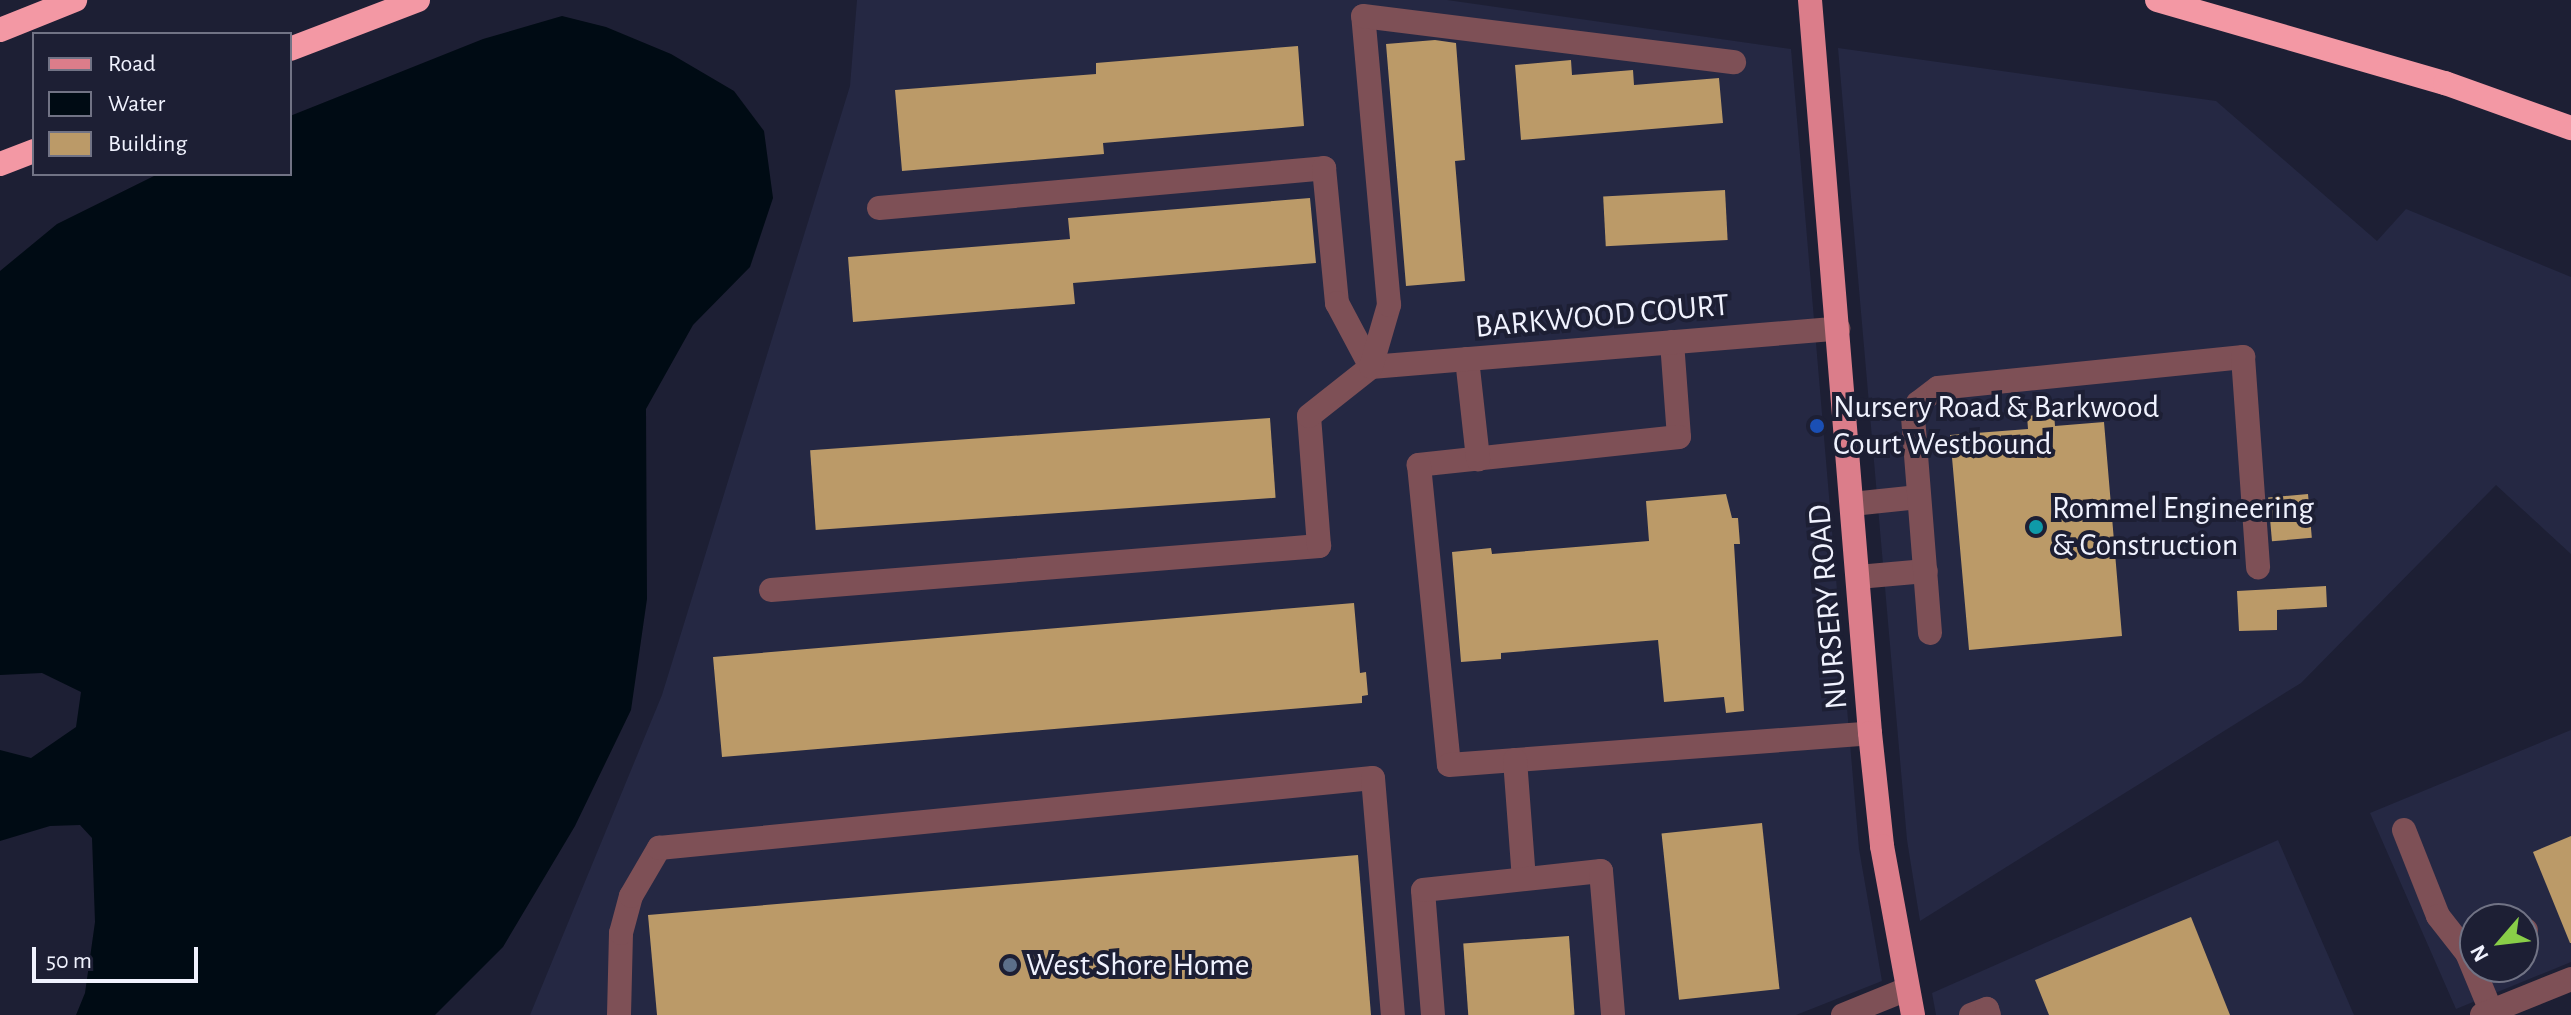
<!DOCTYPE html>
<style>
body{margin:0}
#map{position:relative;width:2571px;height:1015px;overflow:hidden;background:#1d1f34;font-family:"Alegreya Sans",sans-serif}
div>[style]{position:absolute}
.built>*{inset:0;background:#252843}
.water>*{inset:0;background:#000b14}
.building>*{inset:0;background:#bb9a68;transform-origin:0 0}
.minor>*{height:24px;margin:-12px;padding:0 12px;transform-origin:12px;border-radius:12px;background:#7e5056}
.major>*{height:24px;margin:-12px;padding:0 12px;transform-origin:12px;border-radius:12px;background:#db7d8a}
.highway>*{height:24px;margin:-12px;padding:0 12px;transform-origin:12px;border-radius:12px;background:#f398a4}
.dots>*{width:22px;height:22px;translate:-50% -50%;box-sizing:border-box;border:4px solid #1d1f34;border-radius:50%}
span{translate:-50% -50%;white-space:nowrap;text-align:center;line-height:1.15;-webkit-text-stroke:8px #1d1f34;paint-order:stroke}
.street-label{font-size:32px;color:#f0f2fe}
.poi-label{font-size:32px;color:#f0f2fe}
.left{translate:0 -50%;text-align:left}
.legend{position:absolute;left:32px;top:32px;width:260px;height:144px;box-sizing:border-box;background:#1d1f34;border:2px solid #717385;margin:0;padding:10px 14px;list-style:none;font-size:24px;color:#f0f2fe}
.legend li{display:flex;align-items:center;gap:16px;height:40px}
.legend b{width:40px;border:2px solid #717385}
.north{position:absolute;left:2459px;top:903px;width:80px;height:80px;box-sizing:border-box;background:#1d1f34;border:2px solid #717385;border-radius:50%;rotate:242deg;font-size:22px;font-weight:700;line-height:32px;text-align:center;color:#f0f2fe}
.north::after{content:'';display:block;margin:auto;width:28px;height:36px;background:#89ce48;clip-path:polygon(50% 0,100% 100%,50% 72%,0 100%)}
.scale{position:absolute;left:32px;top:947px;width:166px;height:36px;box-sizing:border-box;border:4px solid #f0f2fe;border-top:0;padding-left:10px;font-size:24px;line-height:28px;white-space:nowrap;color:#f0f2fe;-webkit-text-stroke:6px #1d1f34;paint-order:stroke}
</style>
<div id="map">
<div class="built">
<i style="clip-path:polygon(857px 0,1447px 0,1791px 49px,1859px 849px,1882px 981px,1796px 1015px,530px 1015px,662px 695px,850px 86px)"></i>
<i style="clip-path:polygon(1838px 48px,2216px 101px,2377px 241px,2406px 209px,2571px 277px,2571px 554px,2496px 485px,2301px 683px,1920px 921px,1907px 840px)"></i>
<i style="clip-path:polygon(evenodd,2571px 730px,2571px 962px,2456px 1009px,2370px 813px,2571px 730px,2475px 919px,2523px 919px,2523px 967px,2475px 967px,2475px 919px)"></i>
<i style="clip-path:polygon(2278px 840px,2354px 1015px,1936px 1015px,1932px 993px)"></i>
</div>
<div class="water">
<i style="clip-path:polygon(562px 16px,606px 27px,671px 54px,734px 91px,764px 131px,773px 198px,750px 267px,693px 325px,646px 409px,647px 599px,631px 710px,575px 826px,503px 947px,435px 1015px,76px 1015px,85px 993px,95px 922px,92px 838px,80px 825px,50px 826px,0 841px,0 750px,31px 758px,76px 727px,81px 692px,42px 673px,0 675px,0 271px,57px 224px,158px 174px,290px 174px,290px 116px,483px 39px)"></i>
</div>
<div class="building">
<i style="clip-path:polygon(1435px 40px,1456px 43px,1465px 160px,1455px 161px,1465px 281px,1406px 286px,1386px 44px)"></i>
<i style="clip-path:polygon(1298px 46px,1304px 126px,1103px 143px,1104px 154px,902px 171px,895px 90px,1096px 74px,1096px 63px)"></i>
<i style="clip-path:polygon(1571px 60px,1572px 75px,1633px 70px,1634px 85px,1719px 78px,1723px 123px,1521px 140px,1515px 65px)"></i>
<i style="left:1725px;top:190px;width:50px;height:122px;rotate:87deg"></i>
<i style="clip-path:polygon(1310px 198px,1316px 263px,1073px 283px,1075px 304px,853px 322px,848px 257px,1070px 239px,1068px 218px)"></i>
<i style="clip-path:polygon(2054px 413px,2055px 426px,2104px 422px,2122px 636px,1969px 650px,1950px 435px,2028px 429px,2027px 416px)"></i>
<i style="left:1270px;top:418px;width:80px;height:461px;rotate:86deg"></i>
<i style="clip-path:polygon(1726px 494px,1732px 518px,1738px 518px,1740px 544px,1734px 544px,1744px 711px,1726px 713px,1724px 697px,1664px 702px,1658px 640px,1501px 653px,1501px 659px,1461px 662px,1452px 552px,1491px 548px,1492px 554px,1649px 541px,1646px 501px)"></i>
<i style="left:2308px;top:494px;width:44px;height:40px;rotate:85deg"></i>
<i style="clip-path:polygon(2326px 586px,2327px 607px,2277px 610px,2277px 630px,2239px 631px,2237px 591px)"></i>
<i style="clip-path:polygon(1354px 603px,1360px 673px,1366px 672px,1368px 695px,1362px 696px,1362px 703px,722px 757px,713px 657px)"></i>
<i style="left:1762px;top:823px;width:167px;height:101px;rotate:84deg"></i>
<i style="clip-path:polygon(2571px 836px,2571px 943px,2570px 943px,2533px 852px)"></i>
<i style="clip-path:polygon(1358px 855px,1371px 1015px,657px 1015px,648px 915px)"></i>
<i style="clip-path:polygon(2191px 917px,2230px 1015px,2049px 1015px,2035px 980px)"></i>
<i style="left:1569px;top:936px;width:79px;height:106px;rotate:86deg"></i>
</div>
<div class="minor">
<i style="left:879px;top:208px;width:447px;rotate:-5.1deg"></i>
<i style="left:1324px;top:168px;width:136px;rotate:84.5deg"></i>
<i style="left:1337px;top:303px;width:72px;rotate:62deg"></i>
<i style="left:1672px;top:342px;width:95px;rotate:85.8deg"></i>
<i style="left:1679px;top:437px;width:262px;rotate:173.9deg"></i>
<i style="left:1419px;top:465px;width:301px;rotate:84.3deg"></i>
<i style="left:1449px;top:765px;width:422px;rotate:-4.3deg"></i>
<i style="left:1467px;top:359px;width:101px;rotate:83.7deg"></i>
<i style="left:1371px;top:367px;width:469px;rotate:-4.7deg"></i>
<i style="left:1852px;top:504px;width:67px;rotate:-6deg"></i>
<i style="left:1858px;top:577px;width:68px;rotate:-5deg"></i>
<i style="left:771px;top:590px;width:550px;rotate:-4.59deg"></i>
<i style="left:1319px;top:546px;width:130px;rotate:-94.4deg"></i>
<i style="left:1309px;top:416px;width:79px;rotate:-38.3deg"></i>
<i style="left:1371px;top:367px;width:65px;rotate:-73.8deg"></i>
<i style="left:1389px;top:305px;width:290px;rotate:-95.1deg"></i>
<i style="left:1363px;top:16px;width:374px;rotate:7.1deg"></i>
<i style="left:1930px;top:633px;width:217px;rotate:-94.5deg"></i>
<i style="left:1913px;top:417px;width:15px;rotate:-70deg"></i>
<i style="left:1918px;top:403px;width:25px;rotate:-37deg"></i>
<i style="left:1938px;top:388px;width:307px;rotate:-5.8deg"></i>
<i style="left:2243px;top:357px;width:211px;rotate:85.9deg"></i>
<i style="left:1515px;top:760px;width:119px;rotate:85.7deg"></i>
<i style="left:2404px;top:830px;width:92px;rotate:68.4deg"></i>
<i style="left:2438px;top:916px;width:47px;rotate:51.9deg"></i>
<i style="left:2467px;top:953px;width:63px;rotate:67.5deg"></i>
<i style="left:2523px;top:931px;width:3px;rotate:-18deg"></i>
<i style="left:619px;top:1015px;width:82px;rotate:-88.6deg"></i>
<i style="left:621px;top:933px;width:38px;rotate:-75deg"></i>
<i style="left:631px;top:896px;width:56px;rotate:-59.7deg"></i>
<i style="left:659px;top:848px;width:717px;rotate:-5.6deg"></i>
<i style="left:1373px;top:778px;width:238px;rotate:85.2deg"></i>
<i style="left:1433px;top:1015px;width:125px;rotate:-94.6deg"></i>
<i style="left:1423px;top:890px;width:179px;rotate:-6.1deg"></i>
<i style="left:1601px;top:871px;width:144px;rotate:85.2deg"></i>
<i style="left:1843px;top:1015px;width:69px;rotate:-22.1deg"></i>
<i style="left:1971px;top:1015px;width:17px;rotate:-21deg"></i>
<i style="left:1987px;top:1009px;width:6px;rotate:72deg"></i>
<i style="left:2482px;top:1015px;width:96px;rotate:-22deg"></i>
</div>
<div class="major">
<i style="left:1810px;top:0;width:735px;rotate:85.32deg"></i>
<i style="left:1870px;top:733px;width:114px;rotate:83.9deg"></i>
<i style="left:1882px;top:846px;width:172px;rotate:79.6deg"></i>
</div>
<div class="highway">
<i style="left:2157px;top:0;width:300px;rotate:16.1deg"></i>
<i style="left:2445px;top:83px;width:134px;rotate:19.7deg"></i>
<i style="left:0;top:30px;width:81px;rotate:-21.8deg"></i>
<i style="left:290px;top:49px;width:137px;rotate:-20.9deg"></i>
<i style="left:0;top:164px;width:36px;rotate:-21deg"></i>
</div>
<div class="dots">
<i style="left:1817px;top:426px;background:#1a4fb4"></i>
<i style="left:2036px;top:527px;background:#0f9aa8"></i>
<i style="left:1010px;top:965px;background:#5c6f8a"></i>
</div>
<div class="street-label">
<span style="left:1602px;top:316px;rotate:-5deg">BARKWOOD COURT</span>
<span style="left:1828px;top:607px;rotate:-95deg">NURSERY ROAD</span>
</div>
<div class="poi-label">
<span class="left" style="left:1833px;top:426px">Nursery Road &amp; Barkwood<br>Court Westbound</span>
<span class="left" style="left:2052px;top:527px">Rommel Engineering<br>&amp; Construction</span>
<span class="left" style="left:1026px;top:965px">West Shore Home</span>
</div>
<ul class="legend">
<li><b style="height:10px;background:#db7d8a"></b>Road</li>
<li><b style="height:22px;background:#000b14"></b>Water</li>
<li><b style="height:22px;background:#bb9a68"></b>Building</li>
</ul>
<div class="north">N</div>
<div class="scale">50 m</div>
</div>
